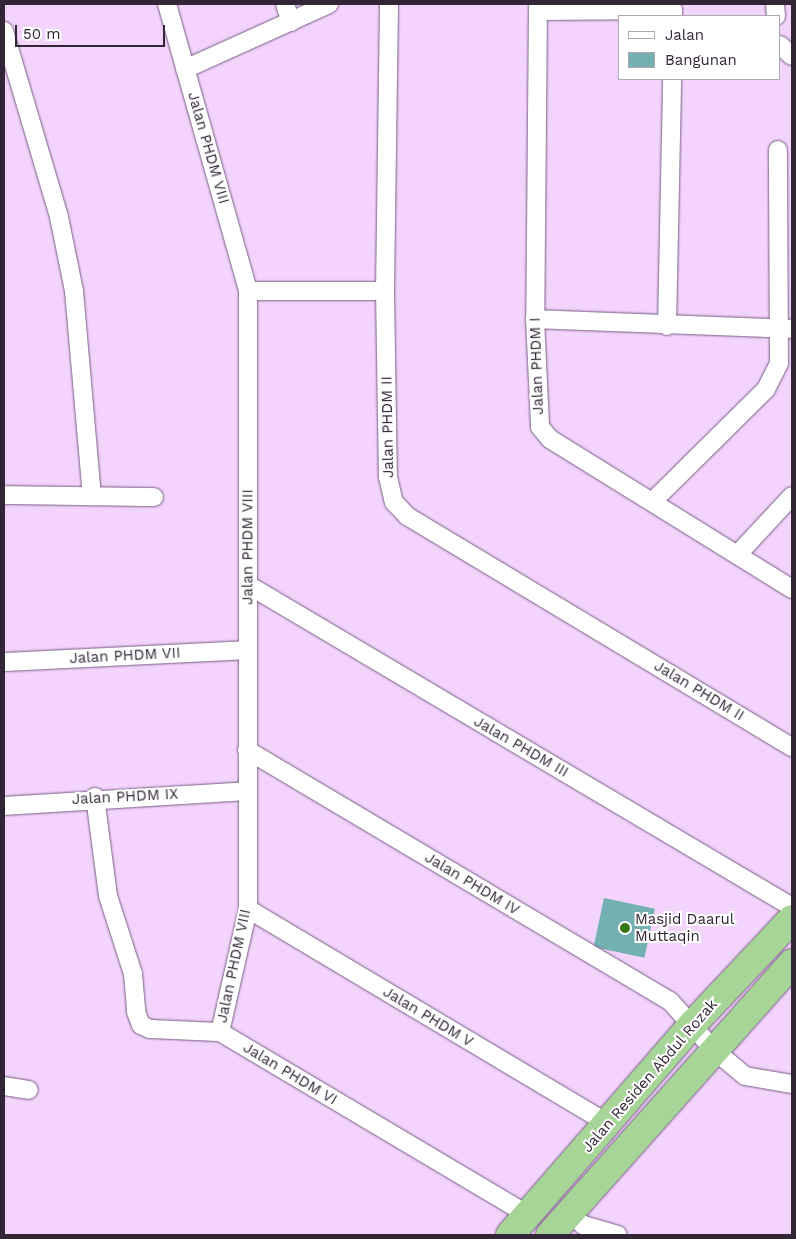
<!DOCTYPE html>
<style>
body{margin:0}
#map{position:relative;width:796px;height:1239px;overflow:hidden;background:#f2d4fd;font-family:"Work Sans",sans-serif}
div>[style]{position:absolute}
.building>*{inset:0;background:#72b0b2;transform-origin:0 0}
.roads{filter:drop-shadow(0 0 1px #785d81) drop-shadow(0 0 1px #785d81)}
.street>*{height:18px;margin:-9px;padding:0 9px;transform-origin:9px;border-radius:9px;background:#fff}
.highway>*{height:28px;margin:-14px;padding:0 14px;transform-origin:14px;border-radius:14px;background:#a7d597}
.dots>*{width:14px;height:14px;translate:-50% -50%;box-sizing:border-box;border:2px solid #fff;border-radius:50%}
span{translate:-50% -50%;white-space:nowrap;text-align:center;line-height:1.15;-webkit-text-stroke:4px #fff;paint-order:stroke}
.street-label{font-size:15px;color:#322636}
.poi-label{font-size:15px;color:#322636}
.left{translate:0 -50%;text-align:left}
.frame{position:absolute;inset:0;border:5px solid #322636;pointer-events:none}
.legend{position:absolute;left:618px;top:15px;width:162px;height:65px;box-sizing:border-box;background:#fff;border:1px solid #ada8af;margin:0;padding:6px 9px;list-style:none;font-size:15px;color:#322636}
.legend li{display:flex;align-items:center;gap:10px;height:25px}
.legend b{width:25px;border:1px solid #ada8af}
.scale{position:absolute;left:15px;top:25px;width:150px;height:22px;box-sizing:border-box;border:2px solid #322636;border-top:0;padding-left:6px;font-size:15px;line-height:18px;white-space:nowrap;color:#322636;-webkit-text-stroke:4px #fff;paint-order:stroke}
</style>
<div id="map">
<div class="building">
<i style="left:604px;top:898px;width:52px;height:50px;rotate:12deg"></i>
</div>
<div class="roads">
<div class="street">
<i style="left:167px;top:4px;width:298px;rotate:74.2deg"></i>
<i style="left:248px;top:291px;width:618px;rotate:90deg"></i>
<i style="left:248px;top:909px;width:126px;rotate:102.8deg"></i>
<i style="left:285px;top:4px;width:19px;rotate:72deg"></i>
<i style="left:389px;top:4px;width:287px;rotate:90.8deg"></i>
<i style="left:385px;top:291px;width:186px;rotate:89.1deg"></i>
<i style="left:388px;top:477px;width:26px;rotate:77deg"></i>
<i style="left:394px;top:502px;width:19px;rotate:47deg"></i>
<i style="left:407px;top:516px;width:449px;rotate:31deg"></i>
<i style="left:538px;top:4px;width:315px;rotate:90.5deg"></i>
<i style="left:535px;top:319px;width:108px;rotate:87.3deg"></i>
<i style="left:540px;top:427px;width:16px;rotate:50deg"></i>
<i style="left:550px;top:439px;width:285px;rotate:31.8deg"></i>
<i style="left:775px;top:4px;width:12px;rotate:85deg"></i>
<i style="left:538px;top:11px;width:135px;rotate:-0.4deg"></i>
<i style="left:673px;top:10px;width:6px;rotate:90deg"></i>
<i style="left:4px;top:31px;width:194px;rotate:73.5deg"></i>
<i style="left:59px;top:217px;width:76px;rotate:78.5deg"></i>
<i style="left:74px;top:291px;width:206px;rotate:85deg"></i>
<i style="left:780px;top:45px;width:16px;rotate:43deg"></i>
<i style="left:185px;top:69px;width:158px;rotate:-24.3deg"></i>
<i style="left:248px;top:291px;width:137px"></i>
<i style="left:535px;top:319px;width:257px;rotate:2.2deg"></i>
<i style="left:667px;top:326px;width:247px;rotate:-88.8deg"></i>
<i style="left:4px;top:495px;width:150px;rotate:0.8deg"></i>
<i style="left:652px;top:502px;width:161px;rotate:-44.7deg"></i>
<i style="left:766px;top:389px;width:29px;rotate:-63deg"></i>
<i style="left:779px;top:363px;width:213px;rotate:-90.3deg"></i>
<i style="left:738px;top:554px;width:79px;rotate:-47deg"></i>
<i style="left:250px;top:586px;width:630px;rotate:30.64deg"></i>
<i style="left:4px;top:662px;width:242px;rotate:-2.8deg"></i>
<i style="left:247px;top:750px;width:492px;rotate:30.7deg"></i>
<i style="left:670px;top:1001px;width:66px;rotate:48.1deg"></i>
<i style="left:714px;top:1050px;width:40px;rotate:40deg"></i>
<i style="left:745px;top:1076px;width:48px;rotate:9.7deg"></i>
<i style="left:95px;top:797px;width:100px;rotate:82.5deg"></i>
<i style="left:108px;top:896px;width:82px;rotate:72.2deg"></i>
<i style="left:133px;top:974px;width:38px;rotate:85deg"></i>
<i style="left:136px;top:1012px;width:14px;rotate:69deg"></i>
<i style="left:141px;top:1025px;width:10px;rotate:24deg"></i>
<i style="left:150px;top:1029px;width:70px;rotate:2.5deg"></i>
<i style="left:220px;top:1032px;width:357px;rotate:30.7deg"></i>
<i style="left:4px;top:806px;width:243px;rotate:-3.5deg"></i>
<i style="left:248px;top:909px;width:419px;rotate:30.8deg"></i>
<i style="left:4px;top:1086px;width:25px;rotate:9deg"></i>
<i style="left:570px;top:1213px;width:18px;rotate:43deg"></i>
<i style="left:583px;top:1225px;width:36px;rotate:16deg"></i>
</div>
<div class="highway">
<i style="left:510px;top:1235px;width:279px;rotate:-49.1deg"></i>
<i style="left:693px;top:1024px;width:144px;rotate:-46.7deg"></i>
<i style="left:550px;top:1235px;width:364px;rotate:-48.3deg"></i>
</div>
</div>
<div class="dots">
<i style="left:625px;top:928px;background:#367715"></i>
</div>
<div class="street-label">
<span style="left:208px;top:148px;rotate:74deg">Jalan PHDM VIII</span>
<span style="left:537px;top:366px;rotate:-92deg">Jalan PHDM I</span>
<span style="left:388px;top:427px;rotate:-91deg">Jalan PHDM II</span>
<span style="left:248px;top:547px;rotate:-90deg">Jalan PHDM VIII</span>
<span style="left:125px;top:656px;rotate:-3deg">Jalan PHDM VII</span>
<span style="left:699px;top:691px;rotate:31deg">Jalan PHDM II</span>
<span style="left:521px;top:747px;rotate:30deg">Jalan PHDM III</span>
<span style="left:125px;top:797px;rotate:-3deg">Jalan PHDM IX</span>
<span style="left:472px;top:884px;rotate:31deg">Jalan PHDM IV</span>
<span style="left:234px;top:966px;rotate:-78deg">Jalan PHDM VIII</span>
<span style="left:428px;top:1017px;rotate:31deg">Jalan PHDM V</span>
<span style="left:290px;top:1074px;rotate:31deg">Jalan PHDM VI</span>
<span style="left:650px;top:1076px;rotate:-49deg">Jalan Residen Abdul Rozak</span>
</div>
<div class="poi-label">
<span class="left" style="left:635px;top:928px">Masjid Daarul<br>Muttaqin</span>
</div>
<div class="frame"></div>
<ul class="legend">
<li><b style="height:6px;background:#fff"></b>Jalan</li>
<li><b style="height:14px;background:#72b0b2"></b>Bangunan</li>
</ul>
<div class="scale">50 m</div>
</div>
